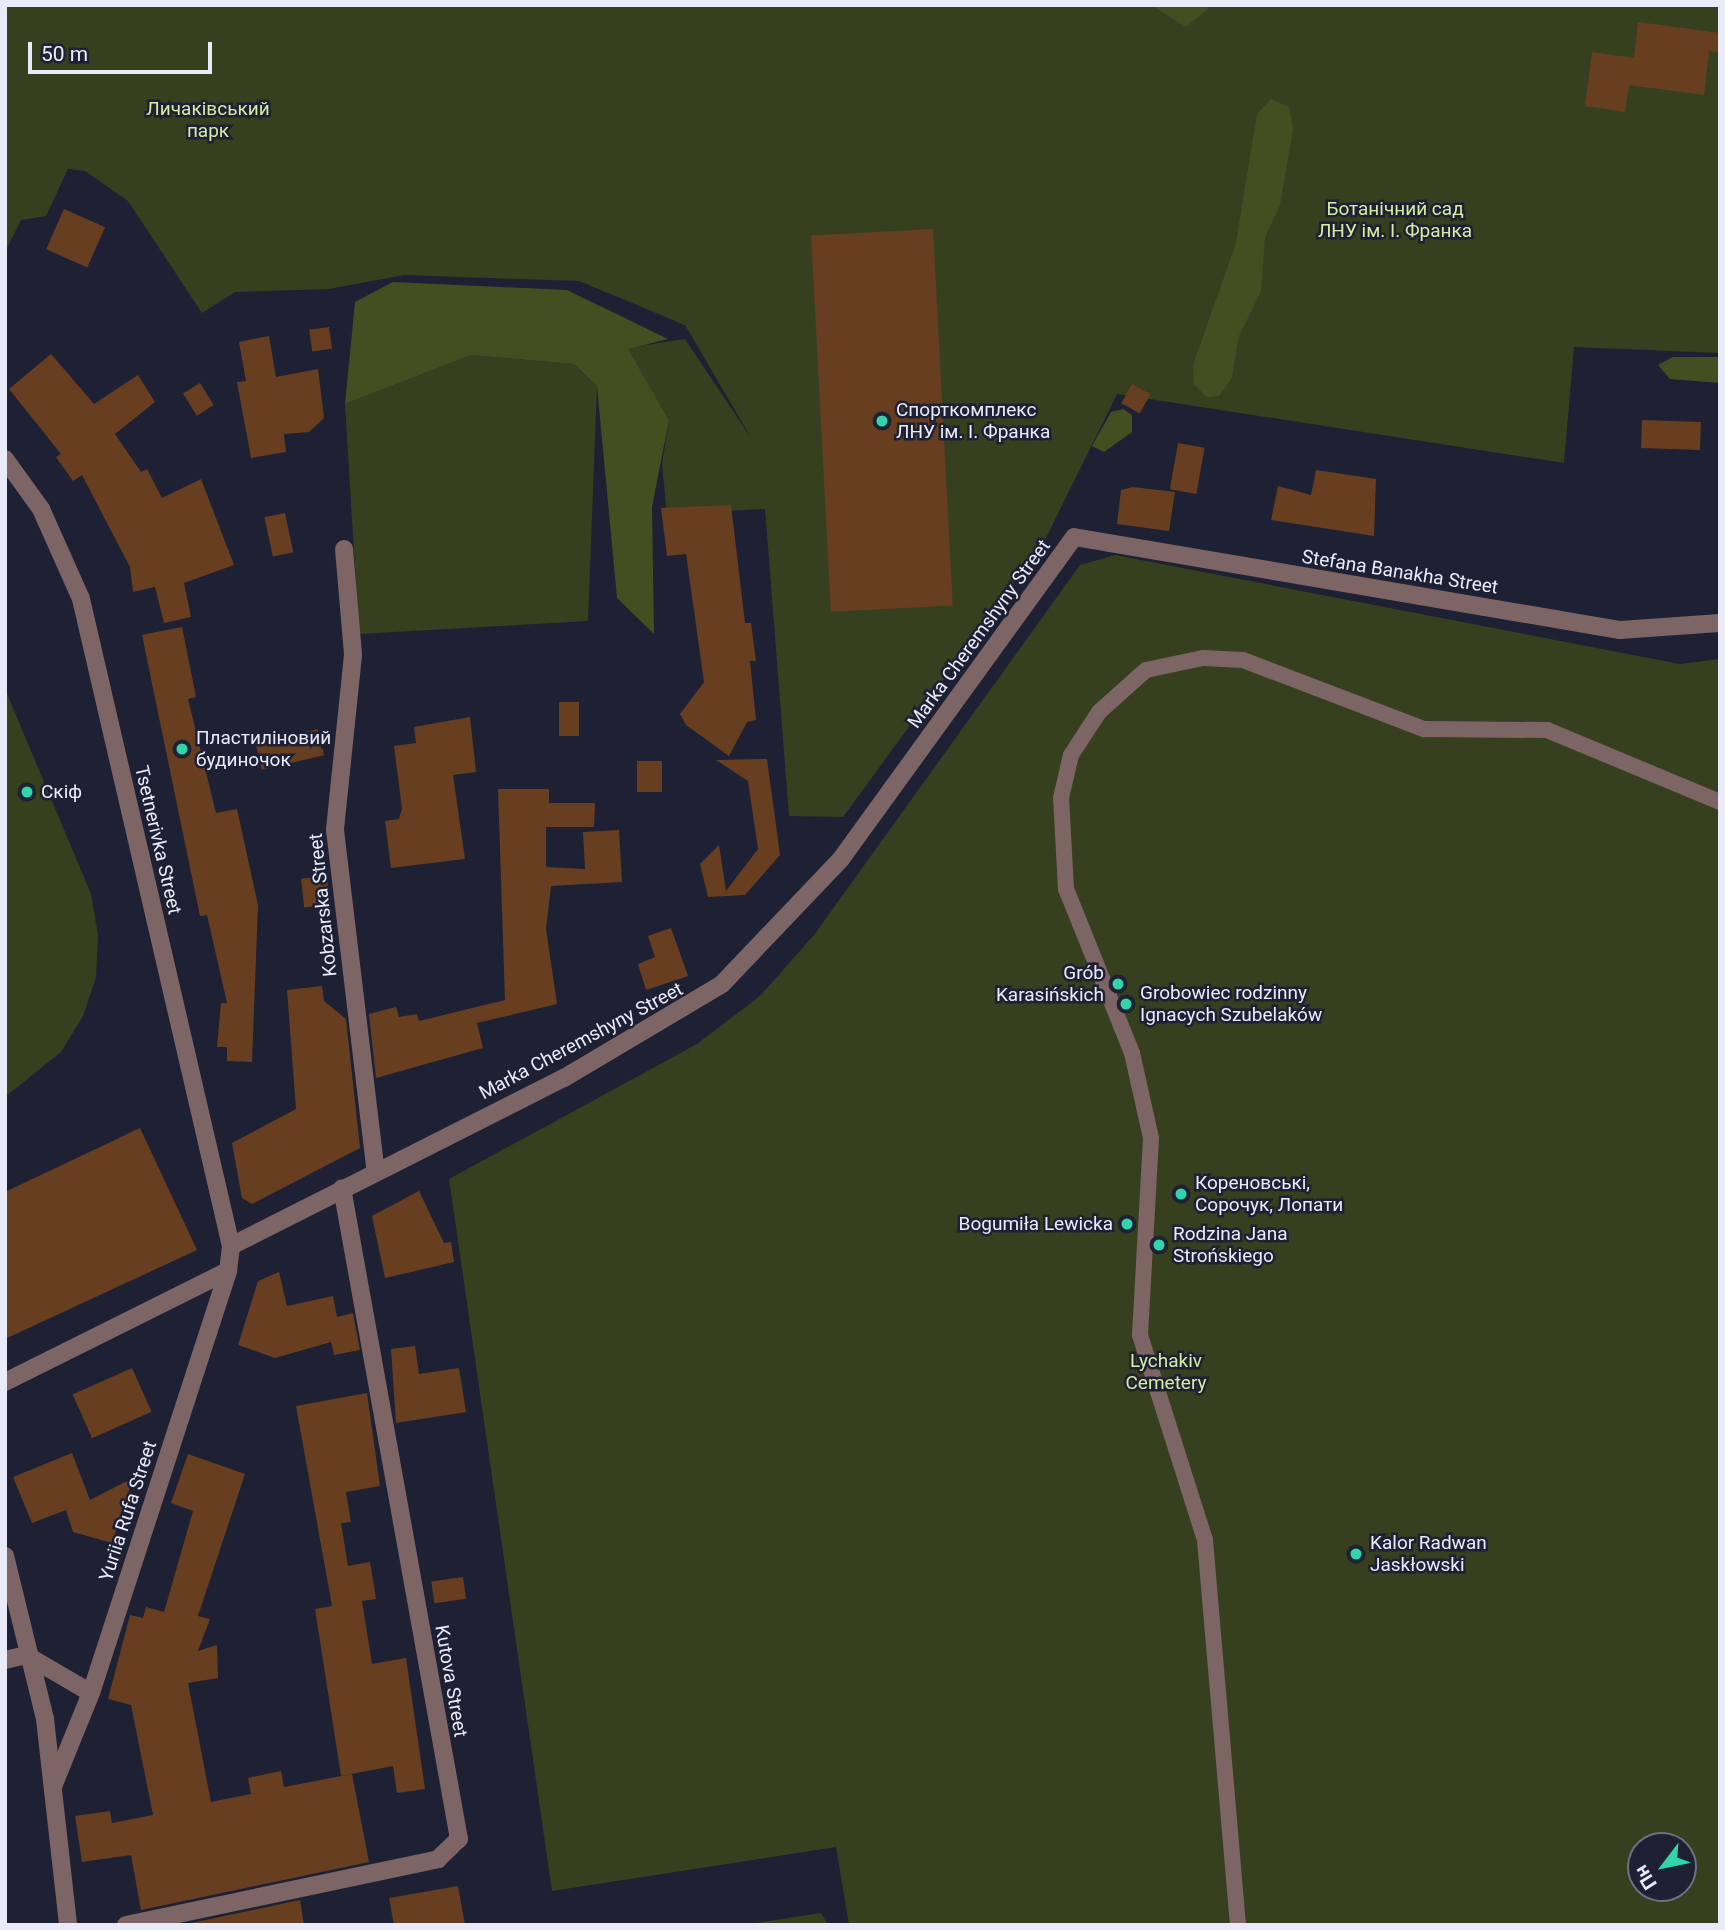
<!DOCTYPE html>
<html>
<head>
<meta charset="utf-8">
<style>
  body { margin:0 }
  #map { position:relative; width:1725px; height:1930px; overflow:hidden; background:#1e2033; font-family:Roboto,sans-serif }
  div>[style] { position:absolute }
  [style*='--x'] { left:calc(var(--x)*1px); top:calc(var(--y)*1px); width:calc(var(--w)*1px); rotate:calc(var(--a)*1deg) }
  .green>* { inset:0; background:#36401e }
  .forest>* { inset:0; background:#425021 }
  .building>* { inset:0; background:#673f20; transform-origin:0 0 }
  .pedestrian>* { height:16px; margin:-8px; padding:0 8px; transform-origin:8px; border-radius:8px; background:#7d6465 }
  .minor>* { height:18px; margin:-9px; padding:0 9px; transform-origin:9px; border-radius:9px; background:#7d6465 }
  .tertiary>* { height:18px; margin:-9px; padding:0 9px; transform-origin:9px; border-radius:9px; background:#7d6465 }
  .dots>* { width:19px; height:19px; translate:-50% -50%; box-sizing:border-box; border:4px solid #1e2033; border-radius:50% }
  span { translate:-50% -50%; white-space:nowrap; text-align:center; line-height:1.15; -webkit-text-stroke:5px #1e2033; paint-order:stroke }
  .park-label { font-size:19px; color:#d4eda1 }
  .poi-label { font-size:19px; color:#e9ebf8 }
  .left { translate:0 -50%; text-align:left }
  .right { translate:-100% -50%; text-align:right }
  .street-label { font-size:19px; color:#e9ebf8 }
  .frame { position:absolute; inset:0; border:7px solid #e9ebf8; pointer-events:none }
  .north { position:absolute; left:1627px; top:1832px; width:70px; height:70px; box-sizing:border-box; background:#1e2033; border:2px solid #6f7182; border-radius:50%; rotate:238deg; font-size:19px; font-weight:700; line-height:28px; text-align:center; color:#e9ebf8 }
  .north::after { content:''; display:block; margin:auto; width:24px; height:32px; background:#32d4a9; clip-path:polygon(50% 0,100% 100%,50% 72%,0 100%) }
  .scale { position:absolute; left:28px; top:42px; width:184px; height:32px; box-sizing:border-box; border:4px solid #e9ebf8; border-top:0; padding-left:9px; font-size:21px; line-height:24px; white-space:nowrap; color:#e9ebf8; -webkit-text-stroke:5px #1e2033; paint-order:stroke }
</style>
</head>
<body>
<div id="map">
  <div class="green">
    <i style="clip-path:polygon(5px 5px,1720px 5px,1720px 353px,1574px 347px,1564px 463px,1117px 394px,1044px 542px,843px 817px,789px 816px,765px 509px,667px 514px,662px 464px,669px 420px,627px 348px,685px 339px,753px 441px,685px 325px,579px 281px,404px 275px,329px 289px,235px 292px,202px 313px,128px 201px,85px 171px,68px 169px,46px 216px,21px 220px,5px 252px)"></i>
    <i style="clip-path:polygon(471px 355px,574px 364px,597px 386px,588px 621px,359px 634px,345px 404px)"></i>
    <i style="clip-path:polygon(evenodd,1115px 555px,1680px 664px,1720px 659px,1720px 1925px,849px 1925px,836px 1847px,552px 1891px,449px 1179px,697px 1044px,760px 996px,814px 935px,1080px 565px,1115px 555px,1641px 1846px,1683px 1846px,1683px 1888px,1641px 1888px,1641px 1846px)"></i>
    <i style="clip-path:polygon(5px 689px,91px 894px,98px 935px,96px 977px,83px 1016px,61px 1052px,5px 1097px)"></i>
    <i style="clip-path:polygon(821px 1913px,828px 1925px,743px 1925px)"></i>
  </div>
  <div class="forest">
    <i style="clip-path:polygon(1151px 5px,1208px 5px,1209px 8px,1186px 27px)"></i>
    <i style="clip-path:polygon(1271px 99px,1289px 107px,1293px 129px,1280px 205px,1265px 237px,1261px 291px,1239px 336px,1232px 378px,1219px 396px,1207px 397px,1194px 384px,1193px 365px,1236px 243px,1257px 114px)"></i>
    <i style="clip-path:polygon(393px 282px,567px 290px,668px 339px,628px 349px,669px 420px,652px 507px,654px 634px,617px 598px,597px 386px,574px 364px,471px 355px,345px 404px,355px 302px)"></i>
    <i style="clip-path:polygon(1673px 357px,1720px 357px,1720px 383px,1670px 379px,1658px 365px)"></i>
    <i style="clip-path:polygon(1123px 409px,1132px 415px,1132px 432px,1104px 452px,1092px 446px,1111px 412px)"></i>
  </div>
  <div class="building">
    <i style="clip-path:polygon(1638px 22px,1720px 33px,1720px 53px,1709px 51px,1704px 95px,1629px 85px,1625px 112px,1585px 106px,1592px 52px,1634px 58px)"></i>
    <i style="left:64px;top:209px;width:45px;height:44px;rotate:24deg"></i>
    <i style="left:933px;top:229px;width:377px;height:122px;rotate:87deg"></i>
    <i style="left:329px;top:327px;width:22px;height:20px;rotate:82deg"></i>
    <i style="clip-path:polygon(269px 336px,276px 377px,318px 369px,324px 418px,309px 432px,284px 434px,286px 452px,251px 458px,237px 382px,246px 381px,239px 342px)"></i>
    <i style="clip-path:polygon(51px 354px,94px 404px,138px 375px,155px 402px,115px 434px,141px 472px,147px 469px,162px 498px,201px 479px,234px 565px,184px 583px,191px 617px,164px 623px,155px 587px,133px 592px,130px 567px,82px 475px,73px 481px,56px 457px,61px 454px,9px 389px)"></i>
    <i style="left:200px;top:383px;width:26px;height:20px;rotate:58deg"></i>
    <i style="left:1132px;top:384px;width:21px;height:22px;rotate:29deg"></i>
    <i style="left:1642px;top:420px;width:59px;height:28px;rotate:2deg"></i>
    <i style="left:1178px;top:443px;width:27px;height:47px;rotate:10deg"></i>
    <i style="clip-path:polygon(1316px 470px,1376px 479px,1374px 536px,1271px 520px,1278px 486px,1311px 495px)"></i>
    <i style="clip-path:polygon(1133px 487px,1175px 492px,1169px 531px,1117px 524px,1121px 490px)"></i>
    <i style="clip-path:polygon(731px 505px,745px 623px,751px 623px,756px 661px,750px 661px,756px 720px,747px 722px,729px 756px,686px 725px,680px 714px,704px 682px,686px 554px,667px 556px,661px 508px)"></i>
    <i style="left:285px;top:513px;width:40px;height:21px;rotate:78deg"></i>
    <i style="clip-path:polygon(182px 627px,196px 697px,188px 699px,216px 813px,237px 809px,258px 905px,252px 1062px,227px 1061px,227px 1047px,217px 1047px,221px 1003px,227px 1003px,207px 915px,200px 916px,142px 635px)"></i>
    <i style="left:559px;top:702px;width:20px;height:34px"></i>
    <i style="clip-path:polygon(470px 717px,476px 772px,453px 775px,465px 859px,391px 868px,385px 821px,399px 819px,402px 809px,394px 746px,416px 743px,414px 727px)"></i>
    <i style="left:318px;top:729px;width:27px;height:64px;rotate:77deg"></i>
    <i style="clip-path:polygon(767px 759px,780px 855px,745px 895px,708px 897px,700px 864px,719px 845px,726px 891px,758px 849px,748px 781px,716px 760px)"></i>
    <i style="left:662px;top:761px;width:31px;height:25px;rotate:90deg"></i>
    <i style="clip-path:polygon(498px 789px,549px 789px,549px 803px,595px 803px,594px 827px,546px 827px,546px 867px,585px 869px,583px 832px,619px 830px,622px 882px,551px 886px,546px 929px,557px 1004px,477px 1023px,483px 1048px,376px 1078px,369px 1014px,396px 1007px,399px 1017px,417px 1014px,419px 1021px,505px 1000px)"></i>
    <i style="left:327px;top:876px;width:29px;height:26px;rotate:84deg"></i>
    <i style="clip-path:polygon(671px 928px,688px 976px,646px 990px,638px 964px,655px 957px,648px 936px)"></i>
    <i style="clip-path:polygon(322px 986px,324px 1001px,346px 1019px,360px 1148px,252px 1204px,242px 1198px,232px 1143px,296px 1109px,287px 990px)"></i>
    <i style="clip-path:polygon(140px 1128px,197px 1250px,5px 1339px,5px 1192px)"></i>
    <i style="clip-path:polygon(419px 1191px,444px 1243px,451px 1242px,454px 1262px,385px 1278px,372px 1216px)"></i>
    <i style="clip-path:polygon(279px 1272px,287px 1306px,333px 1296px,337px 1317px,353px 1313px,360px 1350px,334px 1355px,331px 1342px,275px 1358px,238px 1345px,258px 1281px)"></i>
    <i style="clip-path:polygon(415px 1346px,419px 1374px,459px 1368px,466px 1412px,396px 1423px,391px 1349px)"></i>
    <i style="left:132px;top:1368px;width:48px;height:65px;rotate:66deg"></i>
    <i style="clip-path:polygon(367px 1393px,380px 1486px,346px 1492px,351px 1522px,341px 1523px,348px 1566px,370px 1562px,376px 1599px,362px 1601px,372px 1664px,406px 1658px,425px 1789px,397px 1793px,393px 1766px,341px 1776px,315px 1609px,332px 1606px,296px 1406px)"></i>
    <i style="clip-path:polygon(72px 1453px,90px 1500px,133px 1478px,112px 1543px,73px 1532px,66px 1510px,32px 1523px,13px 1477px)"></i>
    <i style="clip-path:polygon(188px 1454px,245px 1474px,198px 1616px,210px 1619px,198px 1651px,217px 1645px,218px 1678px,188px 1683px,211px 1802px,251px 1794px,248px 1778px,281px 1771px,284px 1787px,352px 1774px,369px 1862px,141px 1910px,131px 1855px,82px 1862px,75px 1816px,110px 1811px,112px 1823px,153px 1815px,131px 1705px,108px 1699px,130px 1615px,143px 1618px,146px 1607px,164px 1612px,193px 1511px,171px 1503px)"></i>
    <i style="left:463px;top:1577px;width:22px;height:32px;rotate:82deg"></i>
    <i style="clip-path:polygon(458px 1886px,465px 1925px,394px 1925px,389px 1898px)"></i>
    <i style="clip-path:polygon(300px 1900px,304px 1925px,182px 1925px)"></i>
  </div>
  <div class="pedestrian">
    <i style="--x:1238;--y:1925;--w:386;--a:-94.9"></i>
    <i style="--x:1205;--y:1540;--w:215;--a:-107.6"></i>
    <i style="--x:1140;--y:1335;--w:197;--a:-86.8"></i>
    <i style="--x:1151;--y:1138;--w:87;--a:-102.6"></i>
    <i style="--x:1132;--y:1053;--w:177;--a:-111.9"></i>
    <i style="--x:1066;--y:889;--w:91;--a:-93.1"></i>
    <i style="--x:1061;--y:798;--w:44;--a:-76.9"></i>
    <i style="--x:1071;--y:755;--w:51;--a:-56.9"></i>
    <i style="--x:1099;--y:712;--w:63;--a:-41.8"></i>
    <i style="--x:1146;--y:670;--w:58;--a:-11.9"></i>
    <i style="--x:1203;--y:658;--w:40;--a:2.9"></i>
    <i style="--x:1243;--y:660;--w:194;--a:20.9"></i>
    <i style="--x:1424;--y:729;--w:123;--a:0.5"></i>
    <i style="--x:1547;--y:730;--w:187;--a:22.6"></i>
  </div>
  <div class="minor">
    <i style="--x:5;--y:459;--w:62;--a:54.2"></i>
    <i style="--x:41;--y:509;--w:98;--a:66"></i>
    <i style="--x:81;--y:599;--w:664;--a:76.95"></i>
    <i style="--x:344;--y:549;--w:106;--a:85.1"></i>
    <i style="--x:353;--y:655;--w:176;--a:95.9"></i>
    <i style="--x:335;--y:830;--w:344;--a:83.2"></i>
    <i style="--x:5;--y:1556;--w:168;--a:76.2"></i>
    <i style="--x:45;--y:1719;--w:207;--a:83.6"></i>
    <i style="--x:54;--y:1784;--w:98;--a:-67.9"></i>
    <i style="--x:126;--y:1925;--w:319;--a:-11.9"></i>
    <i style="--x:438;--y:1859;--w:29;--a:-44"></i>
    <i style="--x:459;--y:1839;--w:661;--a:-100.19"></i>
  </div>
  <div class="tertiary">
    <i style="--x:5;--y:1382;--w:249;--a:-26.5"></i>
    <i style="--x:5;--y:1660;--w:22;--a:-13"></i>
    <i style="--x:26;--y:1655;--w:75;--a:30.3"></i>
    <i style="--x:91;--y:1693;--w:444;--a:-72"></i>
    <i style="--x:228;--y:1271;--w:25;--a:-83"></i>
    <i style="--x:231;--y:1246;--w:373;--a:-26.8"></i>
    <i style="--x:564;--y:1078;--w:184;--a:-30.7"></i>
    <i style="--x:722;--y:984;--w:173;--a:-46.4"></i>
    <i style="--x:841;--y:859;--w:397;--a:-54.1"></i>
    <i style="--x:1074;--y:537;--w:554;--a:9.67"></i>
    <i style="--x:1620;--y:630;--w:100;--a:-4"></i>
  </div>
  <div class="dots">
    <i style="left:882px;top:421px;background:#32d4a9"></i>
    <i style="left:182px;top:749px;background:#32d4a9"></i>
    <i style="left:27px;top:792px;background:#32d4a9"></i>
    <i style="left:1118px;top:984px;background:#32d4a9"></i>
    <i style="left:1126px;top:1004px;background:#32d4a9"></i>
    <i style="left:1181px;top:1194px;background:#32d4a9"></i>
    <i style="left:1127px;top:1224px;background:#32d4a9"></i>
    <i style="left:1159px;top:1245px;background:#32d4a9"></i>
    <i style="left:1356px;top:1554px;background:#32d4a9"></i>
  </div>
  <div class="park-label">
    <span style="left:208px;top:120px">Личаківський<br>парк</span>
    <span style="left:1395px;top:220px">Ботанічний сад<br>ЛНУ ім. І. Франка</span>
    <span style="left:1166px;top:1372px">Lychakiv<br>Cemetery</span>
  </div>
  <div class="poi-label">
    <span class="left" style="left:896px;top:421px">Спорткомплекс<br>ЛНУ ім. І. Франка</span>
    <span class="left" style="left:196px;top:749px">Пластиліновий<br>будиночок</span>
    <span class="left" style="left:41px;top:792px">Скіф</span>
    <span class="right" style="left:1104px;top:984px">Grób<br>Karasińskich</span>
    <span class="left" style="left:1140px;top:1004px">Grobowiec rodzinny<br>Ignacych Szubelaków</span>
    <span class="left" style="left:1195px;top:1194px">Кореновські,<br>Сорочук, Лопати</span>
    <span class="right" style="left:1113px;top:1224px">Bogumiła Lewicka</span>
    <span class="left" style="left:1173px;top:1245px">Rodzina Jana<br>Strońskiego</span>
    <span class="left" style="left:1370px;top:1554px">Kalor Radwan<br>Jaskłowski</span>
  </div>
  <div class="street-label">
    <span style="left:1400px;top:572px;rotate:9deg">Stefana Banakha Street</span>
    <span style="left:979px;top:634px;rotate:-54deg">Marka Cheremshyny Street</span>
    <span style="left:158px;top:840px;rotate:77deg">Tsetnerivka Street</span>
    <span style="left:323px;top:905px;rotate:-96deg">Kobzarska Street</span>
    <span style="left:581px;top:1041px;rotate:-28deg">Marka Cheremshyny Street</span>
    <span style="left:128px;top:1511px;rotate:-72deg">Yuriia Rufa Street</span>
    <span style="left:451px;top:1681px;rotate:80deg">Kutova Street</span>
  </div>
  <div class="frame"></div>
  <div class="north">Пн</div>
  <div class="scale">50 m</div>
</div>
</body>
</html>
